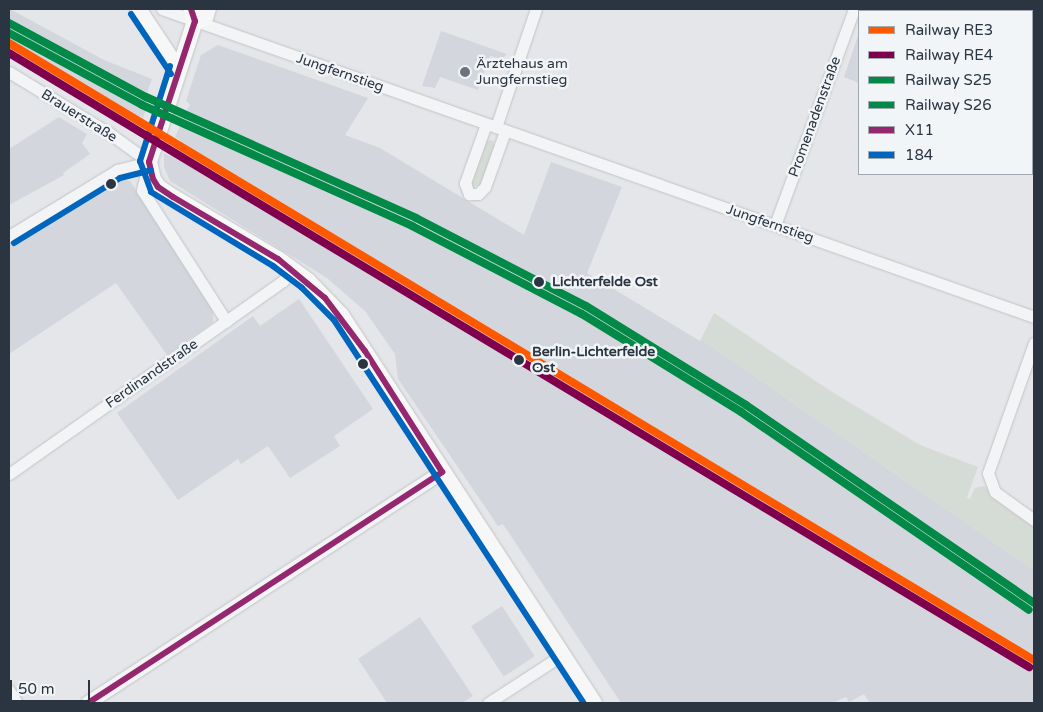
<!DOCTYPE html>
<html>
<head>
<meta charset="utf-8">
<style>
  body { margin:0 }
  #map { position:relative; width:1043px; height:712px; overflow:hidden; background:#e4e6e9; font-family:"Varela Round",sans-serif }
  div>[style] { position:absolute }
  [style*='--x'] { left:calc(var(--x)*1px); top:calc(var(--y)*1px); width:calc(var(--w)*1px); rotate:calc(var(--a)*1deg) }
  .built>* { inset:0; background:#d3d6dc; transform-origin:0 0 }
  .green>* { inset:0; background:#d5dcd5 }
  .roads { filter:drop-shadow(0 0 1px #c2c4c7) drop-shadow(0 0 1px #c2c4c7) }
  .minor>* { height:11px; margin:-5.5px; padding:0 5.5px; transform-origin:5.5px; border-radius:5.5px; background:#f3f4f6 }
  .tertiary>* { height:14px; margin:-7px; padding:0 7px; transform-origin:7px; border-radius:7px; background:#f3f4f6 }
  .secondary>* { height:16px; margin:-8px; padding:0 8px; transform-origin:8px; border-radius:8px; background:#f7f7f7 }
  .bus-1>* { height:6px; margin:-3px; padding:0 3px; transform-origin:3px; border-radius:3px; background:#95276e }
  .bus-2>* { height:6px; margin:-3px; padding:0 3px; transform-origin:3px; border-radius:3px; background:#0065bd }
  .rail-1>* { height:8px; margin:-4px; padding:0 4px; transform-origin:4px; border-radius:4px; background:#ff5900 }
  .rail-2>* { height:8px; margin:-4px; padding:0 4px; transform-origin:4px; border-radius:4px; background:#80004d }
  .rail-3>* { height:8px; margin:-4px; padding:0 4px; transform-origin:4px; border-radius:4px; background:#018a47 }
  .rail-4>* { height:8px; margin:-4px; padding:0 4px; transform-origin:4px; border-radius:4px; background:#018a47 }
  .dots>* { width:14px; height:14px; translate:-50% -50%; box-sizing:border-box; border:2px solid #f2f5f8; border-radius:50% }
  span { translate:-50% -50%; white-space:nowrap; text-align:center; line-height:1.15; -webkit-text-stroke:5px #f2f5f8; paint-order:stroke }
  .poi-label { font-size:14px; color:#2b3542 }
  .left { translate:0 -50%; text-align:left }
  .street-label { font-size:14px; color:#2b3542 }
  .stop-label { font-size:14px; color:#2b3542; font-weight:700 }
  .frame { position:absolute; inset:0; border:10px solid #2b3542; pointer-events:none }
  .legend { position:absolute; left:858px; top:10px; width:175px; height:165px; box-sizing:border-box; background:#f2f5f8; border:1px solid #a2a8af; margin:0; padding:6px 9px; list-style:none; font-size:15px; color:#2b3542 }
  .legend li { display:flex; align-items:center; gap:10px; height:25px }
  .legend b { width:25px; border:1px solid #a2a8af }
  .scale { position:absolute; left:10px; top:680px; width:80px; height:22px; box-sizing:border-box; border:2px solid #2b3542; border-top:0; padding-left:6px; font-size:15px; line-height:18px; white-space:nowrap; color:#2b3542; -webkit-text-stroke:4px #f2f5f8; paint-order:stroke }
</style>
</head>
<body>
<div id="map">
  <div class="built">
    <i style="clip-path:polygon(10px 9px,104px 60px,152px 79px,144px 101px,148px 103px,143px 118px,140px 116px,131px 131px,9px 57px)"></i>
    <i style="clip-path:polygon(868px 9px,1034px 9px,1032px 126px,1032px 11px,867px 11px)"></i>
    <i style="clip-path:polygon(441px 31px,507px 54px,502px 59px,490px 56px,478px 90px,440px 77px,435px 88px,422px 86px)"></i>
    <i style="clip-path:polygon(859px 33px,859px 83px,844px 77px)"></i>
    <i style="clip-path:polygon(218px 45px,368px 98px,345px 135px,380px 148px,524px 235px,551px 162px,622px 187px,587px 273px,700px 341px,701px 339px,1034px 570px,1034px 703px,870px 703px,864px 694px,849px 702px,846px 697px,833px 703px,621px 703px,503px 524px,498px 526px,398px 379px,395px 354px,365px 311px,327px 278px,170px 181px,164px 167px,164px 153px,170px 156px,180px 140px,175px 137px,190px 104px,186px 101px,201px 55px)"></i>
    <i style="clip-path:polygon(59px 117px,87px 134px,82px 143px,90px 154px,63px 173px,64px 175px,9px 205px,9px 149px)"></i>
    <i style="clip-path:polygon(121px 179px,130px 181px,213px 311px,213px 322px,167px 355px,116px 283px,9px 354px,9px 243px,70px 204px,81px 204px)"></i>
    <i style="clip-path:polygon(299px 299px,373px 409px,334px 436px,340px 446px,290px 478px,268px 446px,241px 464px,238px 459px,178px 500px,117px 413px,253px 316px,260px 326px)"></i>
    <i style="left:502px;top:606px;width:60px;height:37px;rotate:57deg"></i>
    <i style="clip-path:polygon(420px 617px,473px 696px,462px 703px,387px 703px,358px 659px)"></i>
  </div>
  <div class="green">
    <i style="clip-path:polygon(492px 140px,495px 145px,481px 184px,473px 187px,470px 181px,485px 141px)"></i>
    <i style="clip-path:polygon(714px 313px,829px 390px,920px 445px,978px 467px,967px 497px,970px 499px,975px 488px,985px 486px,991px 496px,1034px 526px,1034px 570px,701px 339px)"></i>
  </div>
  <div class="roads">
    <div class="minor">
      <i style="--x:162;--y:9;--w:925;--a:19.45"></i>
      <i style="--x:9;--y:72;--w:117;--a:31.4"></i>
      <i style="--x:109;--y:133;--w:49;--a:35.9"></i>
      <i style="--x:486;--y:124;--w:63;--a:109.6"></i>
      <i style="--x:465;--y:183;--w:12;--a:70"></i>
      <i style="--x:469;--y:194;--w:9;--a:0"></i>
      <i style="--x:478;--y:194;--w:10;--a:-45"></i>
      <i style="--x:485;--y:187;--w:59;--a:-70.3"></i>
      <i style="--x:496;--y:127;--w:125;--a:-71.3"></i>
      <i style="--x:148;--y:166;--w:25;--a:104"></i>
      <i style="--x:142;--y:190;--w:156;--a:57.3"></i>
      <i style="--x:775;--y:225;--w:230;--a:-69.9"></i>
      <i style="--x:9;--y:236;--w:127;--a:-31.4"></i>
      <i style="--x:117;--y:170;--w:33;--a:-14"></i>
      <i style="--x:1034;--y:343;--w:138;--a:109.5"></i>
      <i style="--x:988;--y:473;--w:20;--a:70"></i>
      <i style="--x:995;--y:492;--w:48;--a:35.7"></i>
      <i style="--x:9;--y:474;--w:335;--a:-35.2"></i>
      <i style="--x:283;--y:281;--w:14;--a:-51"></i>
      <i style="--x:9;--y:690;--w:15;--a:58"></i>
      <i style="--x:488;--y:703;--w:88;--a:-33"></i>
    </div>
    <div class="tertiary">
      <i style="--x:88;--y:703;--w:423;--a:-33.1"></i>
    </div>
    <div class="secondary">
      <i style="--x:138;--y:9;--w:72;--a:56.3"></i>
      <i style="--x:191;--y:9;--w:13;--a:72"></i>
      <i style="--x:195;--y:21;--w:148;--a:108.1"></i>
      <i style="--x:149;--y:162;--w:17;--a:77"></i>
      <i style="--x:153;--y:179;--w:9;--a:58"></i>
      <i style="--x:158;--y:187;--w:18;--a:34"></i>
      <i style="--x:173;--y:197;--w:122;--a:30.6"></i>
      <i style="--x:278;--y:259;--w:37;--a:36"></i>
      <i style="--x:308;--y:281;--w:47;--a:45.9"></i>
      <i style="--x:341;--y:315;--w:463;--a:56.9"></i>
      <i style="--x:195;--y:21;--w:10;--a:-17"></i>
      <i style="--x:205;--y:18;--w:9;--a:-72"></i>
    </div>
  </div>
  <div class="bus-1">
    <i style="--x:191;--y:9;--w:13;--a:72"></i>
    <i style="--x:195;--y:21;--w:148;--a:108.1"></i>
    <i style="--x:149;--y:162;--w:17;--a:77"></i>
    <i style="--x:153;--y:179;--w:9;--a:58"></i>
    <i style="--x:158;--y:187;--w:18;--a:34"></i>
    <i style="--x:173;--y:197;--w:122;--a:30.6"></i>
    <i style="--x:278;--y:259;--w:61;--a:39.7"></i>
    <i style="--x:325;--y:298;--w:66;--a:53"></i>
    <i style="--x:365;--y:351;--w:143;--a:57.5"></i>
    <i style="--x:88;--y:703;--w:423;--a:-33.1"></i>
  </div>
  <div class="bus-2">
    <i style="--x:131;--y:14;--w:72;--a:56.3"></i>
    <i style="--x:170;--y:66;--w:100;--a:107.5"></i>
    <i style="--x:140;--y:161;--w:33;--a:70"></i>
    <i style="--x:151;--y:192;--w:143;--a:31.2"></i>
    <i style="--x:273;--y:266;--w:36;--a:37"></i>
    <i style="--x:302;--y:288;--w:45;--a:45"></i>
    <i style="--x:334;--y:320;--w:457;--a:56.9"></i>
    <i style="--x:14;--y:243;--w:124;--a:-31.5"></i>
    <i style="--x:120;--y:178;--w:32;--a:-14"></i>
  </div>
  <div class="rail-1">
    <i style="--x:9;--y:43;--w:1196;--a:31.05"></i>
  </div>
  <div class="rail-2">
    <i style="--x:9;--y:53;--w:1191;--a:31.05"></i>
  </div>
  <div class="rail-3">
    <i style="--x:9;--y:23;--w:156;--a:28.4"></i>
    <i style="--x:146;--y:97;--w:296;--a:24.1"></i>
    <i style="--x:416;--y:218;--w:191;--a:27.4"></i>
    <i style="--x:586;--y:306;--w:188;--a:31.7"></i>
    <i style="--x:746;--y:405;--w:349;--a:34.5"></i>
  </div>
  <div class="rail-4">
    <i style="--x:9;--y:33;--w:151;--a:28.4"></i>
    <i style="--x:142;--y:105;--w:296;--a:24.1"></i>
    <i style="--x:412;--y:226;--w:191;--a:27.4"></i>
    <i style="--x:582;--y:314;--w:187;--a:31.6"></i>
    <i style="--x:741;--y:412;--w:349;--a:34.5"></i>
  </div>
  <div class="dots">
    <i style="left:465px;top:72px;background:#6c737c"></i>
    <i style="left:111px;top:184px;background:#2b3542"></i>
    <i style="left:539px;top:282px;background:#2b3542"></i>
    <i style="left:519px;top:360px;background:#2b3542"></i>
    <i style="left:363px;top:364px;background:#2b3542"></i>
  </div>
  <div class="poi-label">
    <span class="left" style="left:476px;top:72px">Ärztehaus am<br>Jungfernstieg</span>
  </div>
  <div class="street-label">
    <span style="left:340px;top:73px;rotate:19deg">Jungfernstieg</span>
    <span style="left:79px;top:116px;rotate:32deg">Brauerstraße</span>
    <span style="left:815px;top:117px;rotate:-70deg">Promenadenstraße</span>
    <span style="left:770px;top:224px;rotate:19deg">Jungfernstieg</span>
    <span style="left:152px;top:374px;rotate:-35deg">Ferdinandstraße</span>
  </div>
  <div class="stop-label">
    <span class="left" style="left:552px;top:282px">Lichterfelde Ost</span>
    <span class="left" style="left:532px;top:360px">Berlin-Lichterfelde<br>Ost</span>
  </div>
  <div class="frame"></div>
  <ul class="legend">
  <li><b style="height:6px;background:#ff5900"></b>Railway RE3</li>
  <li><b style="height:6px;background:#80004d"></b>Railway RE4</li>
  <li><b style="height:6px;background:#018a47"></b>Railway S25</li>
  <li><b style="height:6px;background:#018a47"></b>Railway S26</li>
  <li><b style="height:6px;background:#95276e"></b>X11</li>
  <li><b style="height:6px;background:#0065bd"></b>184</li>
  </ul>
  <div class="scale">50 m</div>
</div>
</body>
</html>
